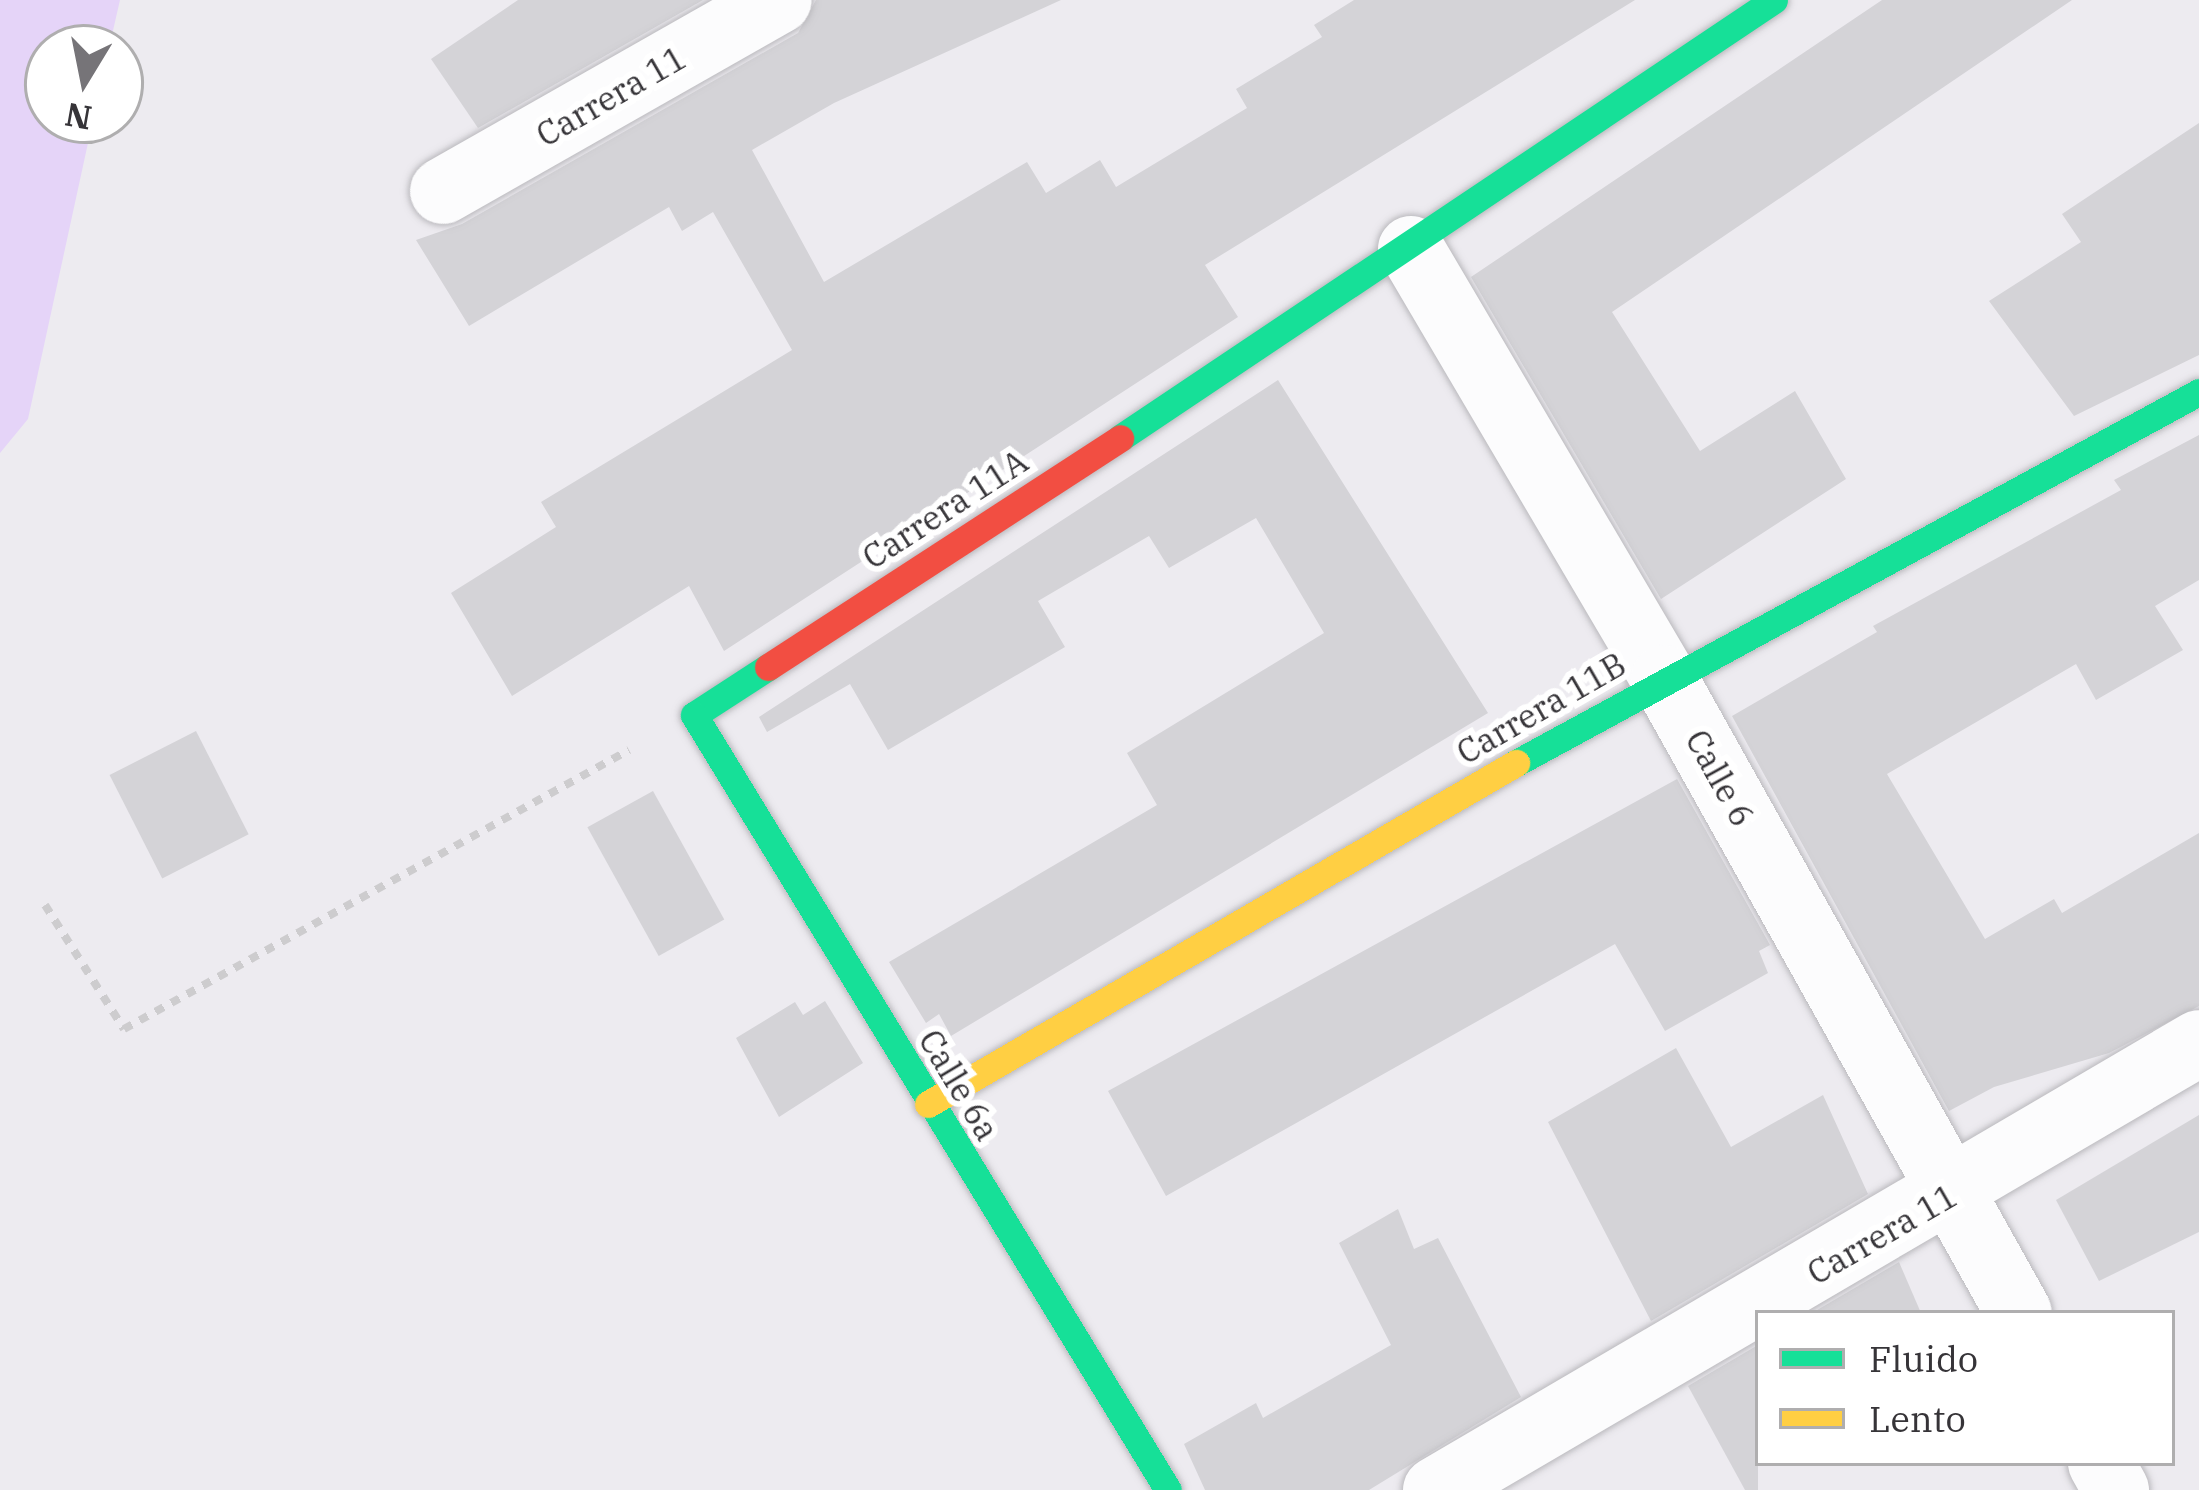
<!DOCTYPE html>
<html>
<head>
<meta charset="utf-8">
<style>
  body { margin:0 }
  #map { position:relative; width:2199px; height:1490px; overflow:hidden; background:#edebf0; font-family:"IBM Plex Serif",serif }
  div>[style] { position:absolute }
  [style*='--x'] { left:calc(var(--x)*1px); top:calc(var(--y)*1px); width:calc(var(--w)*1px); rotate:calc(var(--a)*1deg) }
  .green>* { inset:0; background:#e5d4f8 }
  .building>* { inset:0; background:#d4d3d7; transform-origin:0 0 }
  .path>* { height:8px; margin-top:-4px; transform-origin:0; background:repeating-linear-gradient(90deg,#cdccce 0 9px,transparent 0 18px) }
  .roads { filter:drop-shadow(0 0 3px #bab9bd) drop-shadow(0 0 3px #bab9bd) }
  .street>* { height:66px; margin:-33px; padding:0 33px; transform-origin:33px; border-radius:33px; background:#fcfcfd }
  .fast>* { height:27px; margin:-13.5px; padding:0 13.5px; transform-origin:13.5px; border-radius:13.5px; background:#16e098 }
  .slow>* { height:27px; margin:-13.5px; padding:0 13.5px; transform-origin:13.5px; border-radius:13.5px; background:#ffcf43 }
  .jam>* { height:27px; margin:-13.5px; padding:0 13.5px; transform-origin:13.5px; border-radius:13.5px; background:#f24e42 }
  span { translate:-50% -50%; white-space:nowrap; text-align:center; line-height:1.15; -webkit-text-stroke:12px #fff; paint-order:stroke }
  .street-label { font-size:33px; color:#363438 }
  .legend { position:absolute; left:1755px; top:1310px; width:420px; height:156px; box-sizing:border-box; background:#fff; border:3px solid #afaeaf; margin:0; padding:15px 21px; list-style:none; font-size:36px; color:#363438 }
  .legend li { display:flex; align-items:center; gap:24px; height:60px }
  .legend b { width:60px; border:3px solid #afaeaf }
  .north { position:absolute; left:24px; top:24px; width:120px; height:120px; box-sizing:border-box; background:#fff; border:3px solid #afaeaf; border-radius:50%; rotate:190deg; font-size:33px; font-weight:700; line-height:48px; text-align:center; color:#363438 }
  .north::after { content:''; display:block; margin:auto; width:42px; height:54px; background:#767478; clip-path:polygon(50% 0,100% 100%,50% 72%,0 100%) }
</style>
</head>
<body>
<div id="map">
  <div class="green">
    <i style="clip-path:polygon(0 0,120px 0,109px 48px,48px 48px,48px 120px,93px 120px,28px 419px,0 453px)"></i>
  </div>
  <div class="building">
    <i style="clip-path:polygon(518px 0,703px 0,478px 128px,431px 59px)"></i>
    <i style="clip-path:polygon(816px 0,1061px 0,834px 103px,752px 150px,824px 282px,1027px 162px,1046px 193px,1100px 160px,1116px 187px,1247px 108px,1236px 89px,1322px 37px,1314px 25px,1354px 0,1635px 0,1205px 265px,1238px 317px,724px 651px,689px 586px,512px 696px,451px 593px,556px 527px,541px 502px,792px 350px,713px 212px,682px 231px,669px 207px,469px 326px,416px 240px,462px 224px,798px 33px)"></i>
    <i style="clip-path:polygon(1882px 0,2072px 0,1612px 312px,1700px 451px,1795px 391px,1846px 479px,1661px 599px,1471px 277px)"></i>
    <i style="clip-path:polygon(2199px 123px,2199px 355px,2074px 416px,1989px 301px,2081px 242px,2062px 214px)"></i>
    <i style="clip-path:polygon(1278px 380px,1488px 713px,951px 1036px,939px 1014px,926px 1023px,889px 962px,1157px 805px,1127px 753px,1324px 633px,1256px 518px,1169px 568px,1149px 536px,1038px 601px,1065px 647px,888px 750px,850px 684px,767px 732px,759px 717px)"></i>
    <i style="clip-path:polygon(2199px 435px,2199px 580px,2155px 606px,2183px 650px,2096px 700px,2076px 664px,1887px 774px,1985px 939px,2054px 899px,2062px 913px,2199px 833px,2199px 1006px,2109px 1053px,1994px 1087px,1949px 1111px,1732px 716px,1877px 632px,1873px 626px,2121px 490px,2114px 480px)"></i>
    <i style="left:196px;top:731px;width:116px;height:97px;rotate:63deg"></i>
    <i style="clip-path:polygon(1677px 779px,1770px 945px,1759px 951px,1768px 973px,1665px 1031px,1615px 944px,1166px 1196px,1108px 1091px)"></i>
    <i style="left:653px;top:791px;width:147px;height:75px;rotate:61deg"></i>
    <i style="clip-path:polygon(825px 1001px,863px 1063px,779px 1117px,736px 1038px,795px 1002px,803px 1015px)"></i>
    <i style="clip-path:polygon(1676px 1048px,1731px 1147px,1823px 1095px,1868px 1194px,1651px 1321px,1548px 1122px)"></i>
    <i style="clip-path:polygon(2199px 1115px,2199px 1232px,2099px 1281px,2056px 1200px)"></i>
    <i style="clip-path:polygon(1398px 1209px,1414px 1249px,1438px 1238px,1521px 1397px,1369px 1490px,1205px 1490px,1184px 1444px,1256px 1403px,1263px 1418px,1391px 1345px,1339px 1243px)"></i>
    <i style="clip-path:polygon(1899px 1262px,1921px 1313px,1812px 1313px)"></i>
    <i style="clip-path:polygon(1758px 1345px,1758px 1490px,1745px 1490px,1688px 1386px)"></i>
  </div>
  <div class="path">
    <i style="--x:45;--y:905;--w:147;--a:57.5"></i>
    <i style="--x:124;--y:1029;--w:577;--a:-28.92"></i>
  </div>
  <div class="roads">
    <div class="street">
      <i style="--x:443;--y:191;--w:386;--a:-29.6"></i>
      <i style="--x:1411;--y:249;--w:498;--a:59.5"></i>
      <i style="--x:1664;--y:678;--w:727;--a:60.79"></i>
      <i style="--x:2101;--y:1463;--w:31;--a:61"></i>
      <i style="--x:1436;--y:1490;--w:884;--a:-30.36"></i>
    </div>
    <div class="fast">
      <i style="--x:1120;--y:438;--w:787;--a:-33.81"></i>
      <i style="--x:768;--y:667;--w:88;--a:147"></i>
      <i style="--x:694;--y:715;--w:908;--a:58.55"></i>
      <i style="--x:1516;--y:763;--w:777;--a:-28.51"></i>
    </div>
    <div class="slow">
      <i style="--x:928;--y:1104;--w:680;--a:-30.11"></i>
    </div>
    <div class="jam">
      <i style="--x:768;--y:667;--w:420;--a:-33"></i>
    </div>
  </div>
  <div class="street-label">
    <span style="left:611px;top:96px;rotate:-30deg">Carrera 11</span>
    <span style="left:945px;top:509px;rotate:-33deg">Carrera 11A</span>
    <span style="left:1541px;top:708px;rotate:-30deg">Carrera 11B</span>
    <span style="left:1720px;top:778px;rotate:61deg">Calle 6</span>
    <span style="left:959px;top:1085px;rotate:59deg">Calle 6a</span>
    <span style="left:1882px;top:1234px;rotate:-30deg">Carrera 11</span>
  </div>
  <ul class="legend">
  <li><b style="height:15px;background:#16e098"></b>Fluido</li>
  <li><b style="height:15px;background:#ffcf43"></b>Lento</li>
  </ul>
  <div class="north">N</div>
</div>
</body>
</html>
